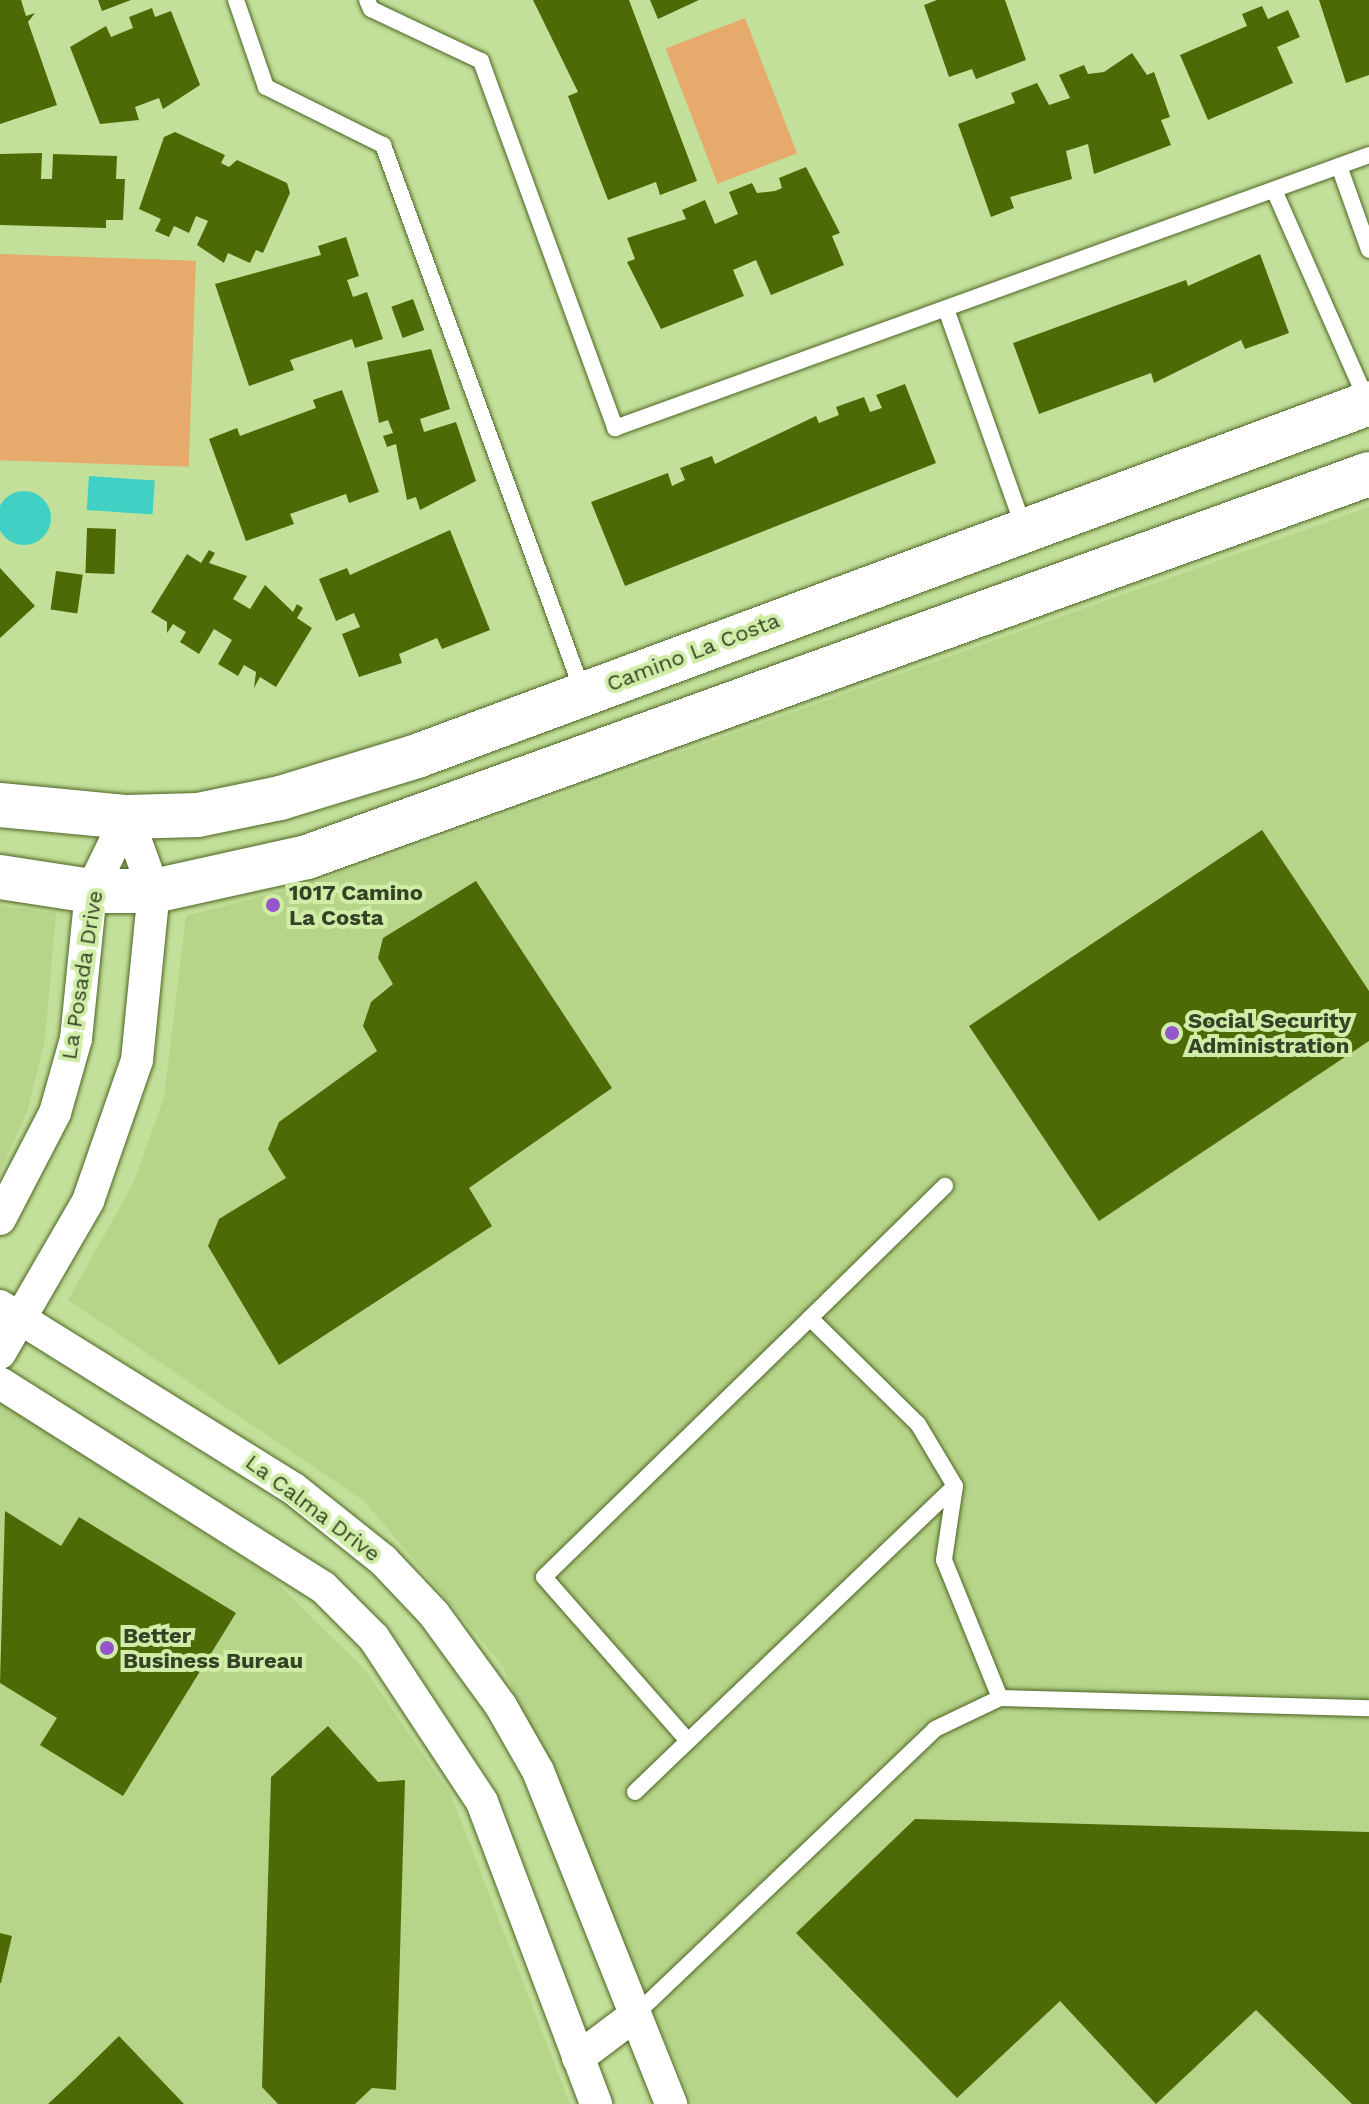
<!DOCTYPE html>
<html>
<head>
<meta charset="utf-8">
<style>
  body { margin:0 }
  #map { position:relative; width:1369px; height:2104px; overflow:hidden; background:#c3e09a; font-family:"Work Sans",sans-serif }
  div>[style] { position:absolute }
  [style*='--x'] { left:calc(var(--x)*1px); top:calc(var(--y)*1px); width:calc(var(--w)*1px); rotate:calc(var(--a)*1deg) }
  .built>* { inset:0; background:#b6d589 }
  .green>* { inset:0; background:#e6aa6c; transform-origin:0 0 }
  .water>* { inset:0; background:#41d1c4; transform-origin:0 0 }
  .round { border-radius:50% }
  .building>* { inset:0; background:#4d6a06; transform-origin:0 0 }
  .roads { filter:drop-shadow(0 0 2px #4e6524) drop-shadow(0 0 2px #4e6524) }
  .lane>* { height:16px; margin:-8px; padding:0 8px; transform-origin:8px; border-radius:8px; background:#fff }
  .street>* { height:32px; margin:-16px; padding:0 16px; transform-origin:16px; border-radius:16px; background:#fff }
  .secondary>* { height:44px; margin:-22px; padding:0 22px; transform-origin:22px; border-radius:22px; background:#fff }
  .dots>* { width:22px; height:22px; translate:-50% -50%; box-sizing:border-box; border:4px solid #d0eda7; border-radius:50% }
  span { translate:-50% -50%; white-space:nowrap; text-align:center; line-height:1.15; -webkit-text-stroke:8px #d0eda7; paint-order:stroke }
  .street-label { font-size:22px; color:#364225 }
  .poi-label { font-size:22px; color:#364225; font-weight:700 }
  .left { translate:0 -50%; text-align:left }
</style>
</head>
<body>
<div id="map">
  <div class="built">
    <i style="clip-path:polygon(1369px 507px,1369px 2104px,693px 2104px,502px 1665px,364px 1501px,68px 1300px,134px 1182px,164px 1097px,186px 916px,313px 883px)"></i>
    <i style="clip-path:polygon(0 906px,56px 913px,45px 1040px,27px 1112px,0 1172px)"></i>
    <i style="clip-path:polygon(0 1402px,266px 1572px,366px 1671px,451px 1795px,570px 2104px,0 2104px)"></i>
  </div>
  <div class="green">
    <i style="left:745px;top:18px;width:145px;height:85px;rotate:69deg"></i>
    <i style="left:0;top:254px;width:196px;height:206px;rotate:2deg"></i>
  </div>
  <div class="water">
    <i style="left:89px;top:476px;width:66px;height:34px;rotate:4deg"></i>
    <i class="round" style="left:-3px;top:491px;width:54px;height:54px"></i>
  </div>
  <div class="building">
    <i style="clip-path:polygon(0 0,21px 0,26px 16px,35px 13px,28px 22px,57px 105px,0 124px)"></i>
    <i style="clip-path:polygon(98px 0,131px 0,102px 11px)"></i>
    <i style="clip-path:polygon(533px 0,629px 0,697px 181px,660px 195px,656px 182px,608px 200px,568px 96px,578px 92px)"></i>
    <i style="clip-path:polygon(650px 0,699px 0,658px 19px)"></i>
    <i style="clip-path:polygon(937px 0,1005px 0,1026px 60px,976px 79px,972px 69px,949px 77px,924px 5px)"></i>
    <i style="clip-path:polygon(1319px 0,1369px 0,1369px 75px,1346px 83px)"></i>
    <i style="clip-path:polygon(1262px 6px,1268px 19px,1288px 10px,1300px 37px,1277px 47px,1293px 83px,1208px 120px,1180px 55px,1247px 26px,1242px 14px)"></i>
    <i style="clip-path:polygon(152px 8px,155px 17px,171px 11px,200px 85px,163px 109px,159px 98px,135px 107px,139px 120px,100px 124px,70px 47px,106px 26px,111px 37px,133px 28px,129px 17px)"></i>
    <i style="clip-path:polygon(1132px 53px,1147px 75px,1154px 72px,1170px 117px,1161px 120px,1171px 145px,1094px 174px,1088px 144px,1066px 151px,1072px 179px,1010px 197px,1014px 208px,991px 217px,958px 124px,1015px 103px,1011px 93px,1037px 83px,1049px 105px,1070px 98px,1059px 75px,1084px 65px,1088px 74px,1104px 72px)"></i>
    <i style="clip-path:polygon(175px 132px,225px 155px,221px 163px,229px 167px,237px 160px,287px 183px,290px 193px,263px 253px,256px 250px,250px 263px,228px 253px,224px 263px,197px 245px,208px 221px,196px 216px,189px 233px,174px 226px,169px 237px,155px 231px,161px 219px,139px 209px,164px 137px)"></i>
    <i style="clip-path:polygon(42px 153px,41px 179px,52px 179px,53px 154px,117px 156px,116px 179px,125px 179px,123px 220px,106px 220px,106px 228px,0 225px,0 154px)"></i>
    <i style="clip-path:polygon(806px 167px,840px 233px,832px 236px,844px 265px,771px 295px,756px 260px,733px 270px,744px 296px,661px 329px,627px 262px,635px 259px,627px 238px,686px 219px,682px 210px,705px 200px,715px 224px,738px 214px,729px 192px,752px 183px,757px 193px,775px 191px,782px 188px,779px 178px)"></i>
    <i style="clip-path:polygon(346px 237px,359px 276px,347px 280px,353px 297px,367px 292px,383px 339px,355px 348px,352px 339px,290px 360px,294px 370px,249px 386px,215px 284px,321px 255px,318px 246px)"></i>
    <i style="clip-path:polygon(1260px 254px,1289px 333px,1245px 349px,1241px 340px,1154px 383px,1151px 373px,1039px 414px,1013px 343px,1186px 280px,1188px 286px)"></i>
    <i style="left:413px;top:299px;width:33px;height:23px;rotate:70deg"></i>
    <i style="clip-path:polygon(431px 349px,450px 409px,420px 419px,424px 432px,456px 422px,476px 481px,420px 510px,416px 497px,407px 500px,396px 444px,387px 447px,383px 436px,393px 433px,388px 420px,379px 423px,367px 362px)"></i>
    <i style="clip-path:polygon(905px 384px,936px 463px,625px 586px,591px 502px,668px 473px,672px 486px,685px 480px,680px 468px,712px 456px,715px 464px,816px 416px,819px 423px,839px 415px,836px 407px,864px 397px,870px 412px,882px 408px,876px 395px)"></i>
    <i style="clip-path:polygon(342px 390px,379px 492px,349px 503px,346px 494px,290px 514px,294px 524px,246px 541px,209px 439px,237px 428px,240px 436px,316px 408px,313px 400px)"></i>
    <i style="left:87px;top:528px;width:29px;height:45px;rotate:2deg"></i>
    <i style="clip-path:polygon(450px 530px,490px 630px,442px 649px,437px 638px,399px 654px,402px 663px,359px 677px,342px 634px,360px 627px,354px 613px,336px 621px,319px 579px,347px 568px,350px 575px)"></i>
    <i style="clip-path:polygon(209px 550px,215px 553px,209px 563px,247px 576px,233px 599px,250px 609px,265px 585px,293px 612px,297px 604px,303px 608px,297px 618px,312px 628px,276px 687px,260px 677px,254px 688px,256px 672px,244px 665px,238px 676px,218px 664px,232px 640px,214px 629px,199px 654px,180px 642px,186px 632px,173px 624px,167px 633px,167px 622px,151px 612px,187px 554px,201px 563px)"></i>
    <i style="clip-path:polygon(0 568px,35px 606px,0 638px)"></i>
    <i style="left:56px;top:571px;width:27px;height:39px;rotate:8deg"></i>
    <i style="clip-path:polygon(1262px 830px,1369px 991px,1369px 1041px,1099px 1221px,969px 1026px)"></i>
    <i style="clip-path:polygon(476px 881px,612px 1088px,469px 1188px,492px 1226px,279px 1365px,208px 1246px,219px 1219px,286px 1178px,268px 1149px,279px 1122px,377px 1051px,363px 1026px,371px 1002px,393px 984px,378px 958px,383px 938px)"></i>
    <i style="clip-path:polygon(5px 1511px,61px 1546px,79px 1517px,236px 1613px,123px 1796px,40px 1745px,57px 1718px,0 1683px)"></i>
    <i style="clip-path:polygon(328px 1726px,378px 1782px,405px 1780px,396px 2090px,372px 2088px,355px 2104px,278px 2104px,262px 2087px,271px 1777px)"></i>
    <i style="clip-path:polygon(915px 1819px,1369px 1832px,1369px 2104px,1352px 2104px,1256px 2010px,1156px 2104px,1060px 2001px,957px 2098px,796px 1933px)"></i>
    <i style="clip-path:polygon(0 1933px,12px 1936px,1px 1983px,0 1983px)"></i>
    <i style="clip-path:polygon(119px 2036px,184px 2104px,48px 2104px,75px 2079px)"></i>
  </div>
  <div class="roads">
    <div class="lane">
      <i style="--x:236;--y:0;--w:92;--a:71"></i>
      <i style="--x:266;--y:87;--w:131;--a:26.4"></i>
      <i style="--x:383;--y:145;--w:582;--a:69.92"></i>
      <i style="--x:367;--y:0;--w:10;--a:66"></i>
      <i style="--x:371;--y:9;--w:122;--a:25.3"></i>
      <i style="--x:481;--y:61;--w:391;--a:69.9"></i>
      <i style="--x:615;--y:428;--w:802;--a:-19.9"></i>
      <i style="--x:1339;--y:166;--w:89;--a:70.3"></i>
      <i style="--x:1274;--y:190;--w:231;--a:66.2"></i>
      <i style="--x:946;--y:309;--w:232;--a:70.4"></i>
      <i style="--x:810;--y:1318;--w:189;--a:-44.4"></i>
      <i style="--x:955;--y:1486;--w:369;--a:136.3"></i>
      <i style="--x:688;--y:1741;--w:218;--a:-131.3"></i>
      <i style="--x:544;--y:1577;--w:371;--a:-44.2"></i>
      <i style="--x:810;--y:1318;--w:151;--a:44.5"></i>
      <i style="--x:918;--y:1424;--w:72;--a:59.2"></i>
      <i style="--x:955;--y:1486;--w:75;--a:98.5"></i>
      <i style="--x:944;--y:1560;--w:149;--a:67.9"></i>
      <i style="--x:635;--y:1792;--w:74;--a:-43.9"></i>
      <i style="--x:635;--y:2015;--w:414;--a:-43.6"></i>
      <i style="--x:935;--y:1729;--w:72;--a:-25.5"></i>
      <i style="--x:1000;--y:1698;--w:369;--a:1.6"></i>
    </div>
    <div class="street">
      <i style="--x:0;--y:1219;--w:119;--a:-62.6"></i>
      <i style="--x:55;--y:1113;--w:77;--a:-74.2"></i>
      <i style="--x:76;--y:1039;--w:149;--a:-84.2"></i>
      <i style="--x:91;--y:891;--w:82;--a:-64.1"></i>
      <i style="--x:0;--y:1306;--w:346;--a:31.9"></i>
      <i style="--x:294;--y:1489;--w:114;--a:38.6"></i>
      <i style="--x:383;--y:1560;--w:74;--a:46.6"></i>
      <i style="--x:434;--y:1614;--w:114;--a:53.9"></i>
      <i style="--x:501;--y:1706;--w:75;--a:60.4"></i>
      <i style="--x:538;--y:1771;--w:359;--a:68.2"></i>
      <i style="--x:0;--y:1353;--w:176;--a:-59.9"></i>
      <i style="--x:88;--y:1201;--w:149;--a:-70.8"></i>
      <i style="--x:137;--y:1060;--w:170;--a:-84.3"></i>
      <i style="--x:154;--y:891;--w:79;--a:-110"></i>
      <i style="--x:0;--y:1383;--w:382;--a:32.3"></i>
      <i style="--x:323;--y:1587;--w:72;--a:45"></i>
      <i style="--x:374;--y:1638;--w:196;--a:56.6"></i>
      <i style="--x:482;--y:1802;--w:323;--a:69.3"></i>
      <i style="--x:578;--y:2058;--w:71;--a:-37"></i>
    </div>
    <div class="secondary">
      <i style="--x:0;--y:805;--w:128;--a:5.4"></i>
      <i style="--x:127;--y:817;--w:71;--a:-1.6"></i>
      <i style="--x:198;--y:815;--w:84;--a:-11.7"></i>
      <i style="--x:280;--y:798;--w:143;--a:-17"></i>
      <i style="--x:417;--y:756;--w:1015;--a:-20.34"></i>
      <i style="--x:0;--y:877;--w:92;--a:8.7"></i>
      <i style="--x:91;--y:891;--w:63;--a:0"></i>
      <i style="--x:154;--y:891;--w:157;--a:-12.5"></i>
      <i style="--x:307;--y:857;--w:1129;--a:-19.83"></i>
    </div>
  </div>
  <div class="dots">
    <i style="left:273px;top:905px;background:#9555cb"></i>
    <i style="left:1172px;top:1033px;background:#9555cb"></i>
    <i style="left:107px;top:1648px;background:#9555cb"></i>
  </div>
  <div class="street-label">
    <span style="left:693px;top:652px;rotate:-21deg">Camino La Costa</span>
    <span style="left:82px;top:975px;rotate:-81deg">La Posada Drive</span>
    <span style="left:313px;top:1508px;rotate:37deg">La Calma Drive</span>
  </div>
  <div class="poi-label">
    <span class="left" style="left:289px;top:905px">1017 Camino<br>La Costa</span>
    <span class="left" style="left:1188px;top:1033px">Social Security<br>Administration</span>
    <span class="left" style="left:123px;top:1648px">Better<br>Business Bureau</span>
  </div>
</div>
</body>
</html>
